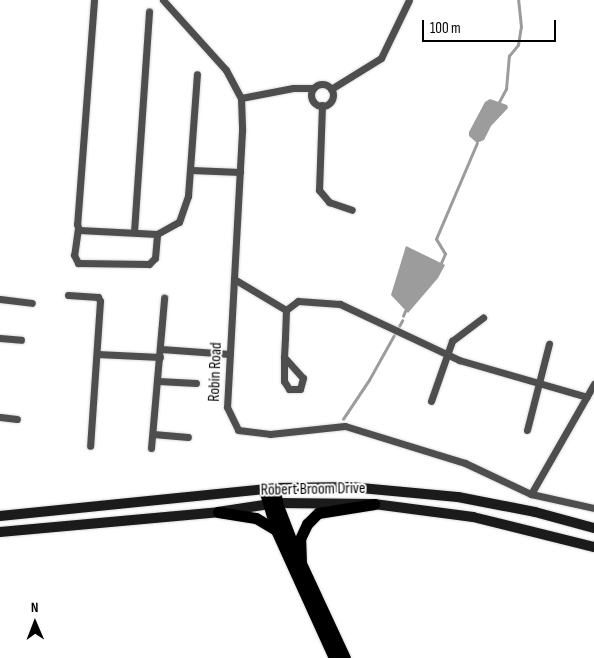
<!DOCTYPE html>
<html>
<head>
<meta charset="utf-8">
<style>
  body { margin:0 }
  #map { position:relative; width:594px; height:658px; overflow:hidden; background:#fff; font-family:"Sofia Sans Condensed",sans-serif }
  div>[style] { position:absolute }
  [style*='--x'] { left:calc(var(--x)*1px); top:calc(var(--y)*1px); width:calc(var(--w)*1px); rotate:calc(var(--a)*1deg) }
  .water>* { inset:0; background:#9c9c9c }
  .stream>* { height:2.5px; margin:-1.25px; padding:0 1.25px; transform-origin:1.25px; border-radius:1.25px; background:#9c9c9c }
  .roads { filter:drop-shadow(0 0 1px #dbdbdb) drop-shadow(0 0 1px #dbdbdb) }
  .street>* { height:7px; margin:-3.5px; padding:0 3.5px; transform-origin:3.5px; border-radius:3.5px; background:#4e4e4e }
  .street>.ring { margin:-3.5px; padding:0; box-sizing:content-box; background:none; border:7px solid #4e4e4e; border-radius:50% }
  .secondary>* { height:10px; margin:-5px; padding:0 5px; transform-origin:5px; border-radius:5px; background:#1b1b1b }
  .primary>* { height:11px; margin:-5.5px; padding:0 5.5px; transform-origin:5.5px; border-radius:5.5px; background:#000 }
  span { translate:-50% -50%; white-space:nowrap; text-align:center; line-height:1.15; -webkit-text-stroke:4px #fff; paint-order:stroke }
  .street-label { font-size:16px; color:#000 }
  .north { position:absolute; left:10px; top:598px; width:50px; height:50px; -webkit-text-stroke:4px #fff; paint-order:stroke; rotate:359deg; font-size:14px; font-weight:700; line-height:20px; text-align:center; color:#000 }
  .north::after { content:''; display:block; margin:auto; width:18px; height:22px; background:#000; clip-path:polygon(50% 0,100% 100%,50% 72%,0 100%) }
  .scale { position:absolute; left:422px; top:20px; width:134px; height:22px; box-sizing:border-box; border:2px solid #000; border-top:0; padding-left:6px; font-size:15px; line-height:18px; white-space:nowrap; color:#000; -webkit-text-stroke:4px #fff; paint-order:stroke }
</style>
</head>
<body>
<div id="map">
  <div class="water">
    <i style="clip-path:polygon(490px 99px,507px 105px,508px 108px,491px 126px,484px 140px,477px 143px,469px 136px,469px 132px,485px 102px)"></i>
    <i style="clip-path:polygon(406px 246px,445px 265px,438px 278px,408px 313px,391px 295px)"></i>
  </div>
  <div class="stream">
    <i style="--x:499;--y:102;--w:15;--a:-62"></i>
    <i style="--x:506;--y:89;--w:33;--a:-85"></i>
    <i style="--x:509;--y:56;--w:14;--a:-51"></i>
    <i style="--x:518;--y:45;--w:18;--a:-81"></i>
    <i style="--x:521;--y:27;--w:27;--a:-96"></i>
    <i style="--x:441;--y:263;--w:10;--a:-66"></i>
    <i style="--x:445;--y:254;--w:17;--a:-121"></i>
    <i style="--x:436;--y:239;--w:104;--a:-66.9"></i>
    <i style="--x:403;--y:316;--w:5;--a:-68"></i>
    <i style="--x:343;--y:419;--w:47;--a:-56.3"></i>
    <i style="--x:369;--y:380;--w:68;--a:-60.8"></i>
  </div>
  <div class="roads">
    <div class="street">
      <i style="--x:94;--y:0;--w:225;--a:94.3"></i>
      <i style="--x:77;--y:224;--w:6;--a:72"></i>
      <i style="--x:79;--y:230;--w:78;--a:2.9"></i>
      <i style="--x:157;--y:234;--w:25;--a:-29"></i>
      <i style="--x:179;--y:222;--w:28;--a:-71"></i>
      <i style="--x:188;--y:196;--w:122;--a:-85.8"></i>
      <i style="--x:163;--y:0;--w:94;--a:48"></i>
      <i style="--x:226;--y:70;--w:32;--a:62"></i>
      <i style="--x:241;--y:98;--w:33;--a:88"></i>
      <i style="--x:242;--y:131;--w:276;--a:93.1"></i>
      <i style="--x:227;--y:407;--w:25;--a:64"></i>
      <i style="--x:238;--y:430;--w:32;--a:7"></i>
      <i style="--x:270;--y:434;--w:75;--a:-6.1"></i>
      <i style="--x:345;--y:426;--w:126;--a:17.1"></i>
      <i style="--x:465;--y:463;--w:73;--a:25.2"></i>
      <i style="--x:531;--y:494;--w:65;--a:12.5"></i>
      <i class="ring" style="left:311px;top:84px;width:15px;height:15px"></i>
      <i style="--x:331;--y:89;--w:59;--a:-31.8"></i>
      <i style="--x:381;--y:58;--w:64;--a:-64.2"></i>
      <i style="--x:241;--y:98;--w:53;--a:-10.9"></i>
      <i style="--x:293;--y:88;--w:20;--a:0"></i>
      <i style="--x:322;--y:105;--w:85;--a:92"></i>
      <i style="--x:319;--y:190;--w:16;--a:50"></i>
      <i style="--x:329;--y:202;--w:24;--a:19"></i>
      <i style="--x:191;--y:170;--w:49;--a:2.3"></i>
      <i style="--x:78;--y:228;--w:27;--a:98"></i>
      <i style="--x:74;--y:255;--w:9;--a:63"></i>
      <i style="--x:78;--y:263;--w:71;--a:0.8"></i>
      <i style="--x:149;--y:264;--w:8;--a:-45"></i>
      <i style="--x:155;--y:258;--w:24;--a:-85"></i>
      <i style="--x:134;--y:232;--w:221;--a:-86.1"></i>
      <i style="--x:234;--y:279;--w:61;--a:30.8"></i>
      <i style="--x:68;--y:295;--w:30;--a:4"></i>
      <i style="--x:98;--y:297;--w:4;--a:63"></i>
      <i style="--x:100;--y:301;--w:145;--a:93.9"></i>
      <i style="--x:0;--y:299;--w:32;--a:7"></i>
      <i style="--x:0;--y:338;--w:21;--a:5"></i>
      <i style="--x:161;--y:349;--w:69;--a:4.1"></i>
      <i style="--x:97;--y:354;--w:63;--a:2.7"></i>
      <i style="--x:284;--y:357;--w:28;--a:48"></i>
      <i style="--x:303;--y:378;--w:11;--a:105"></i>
      <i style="--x:300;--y:389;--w:11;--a:180"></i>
      <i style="--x:289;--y:389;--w:9;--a:-122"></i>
      <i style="--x:284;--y:381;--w:24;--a:-90"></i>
      <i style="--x:284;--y:357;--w:19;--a:-87"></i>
      <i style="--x:285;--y:338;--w:28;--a:-88"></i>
      <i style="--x:286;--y:310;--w:15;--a:-37"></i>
      <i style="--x:298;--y:301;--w:42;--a:4.1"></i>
      <i style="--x:340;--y:304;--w:132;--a:25.2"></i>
      <i style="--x:459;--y:360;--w:133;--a:16.1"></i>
      <i style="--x:158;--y:381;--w:38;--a:3"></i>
      <i style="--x:431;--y:401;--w:64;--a:-70.7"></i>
      <i style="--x:452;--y:341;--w:39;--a:-37"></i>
      <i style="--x:0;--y:417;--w:17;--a:7"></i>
      <i style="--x:527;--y:430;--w:89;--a:-75.7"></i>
      <i style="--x:153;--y:434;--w:35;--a:5"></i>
      <i style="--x:151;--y:448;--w:151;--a:-85"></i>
      <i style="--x:531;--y:494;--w:127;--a:-60.2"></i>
    </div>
    <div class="secondary">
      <i style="--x:0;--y:516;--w:276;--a:-5.8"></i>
      <i style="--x:275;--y:488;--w:75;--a:-0.8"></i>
      <i style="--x:350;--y:487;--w:108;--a:5.3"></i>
      <i style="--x:458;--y:497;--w:78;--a:11"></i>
      <i style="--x:535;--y:512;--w:61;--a:15.2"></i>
      <i style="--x:0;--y:532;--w:219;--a:-5.2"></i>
      <i style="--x:218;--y:512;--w:60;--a:-8.7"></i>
      <i style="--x:277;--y:503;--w:97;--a:0.6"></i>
      <i style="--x:374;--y:504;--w:100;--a:7.5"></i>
      <i style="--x:473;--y:517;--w:125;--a:13.9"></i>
    </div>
    <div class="primary">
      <i style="--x:275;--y:488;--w:15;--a:82"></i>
      <i style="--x:277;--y:503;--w:56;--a:69"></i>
      <i style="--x:264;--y:489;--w:43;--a:73.7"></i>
      <i style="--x:218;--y:512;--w:38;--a:9"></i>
      <i style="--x:256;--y:518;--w:23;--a:31"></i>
      <i style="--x:276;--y:530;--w:141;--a:65.6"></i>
      <i style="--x:345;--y:658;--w:105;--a:-114.9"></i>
      <i style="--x:301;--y:563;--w:24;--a:-92"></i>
      <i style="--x:300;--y:539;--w:17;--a:-65"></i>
      <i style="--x:307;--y:524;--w:16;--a:-45"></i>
      <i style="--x:318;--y:513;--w:57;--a:-9.1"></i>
    </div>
  </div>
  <div class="street-label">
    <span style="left:216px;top:372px;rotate:-88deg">Robin Road</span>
    <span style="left:313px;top:490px;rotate:-1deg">Robert Broom Drive</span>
  </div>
  <div class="north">N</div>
  <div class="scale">100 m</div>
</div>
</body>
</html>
